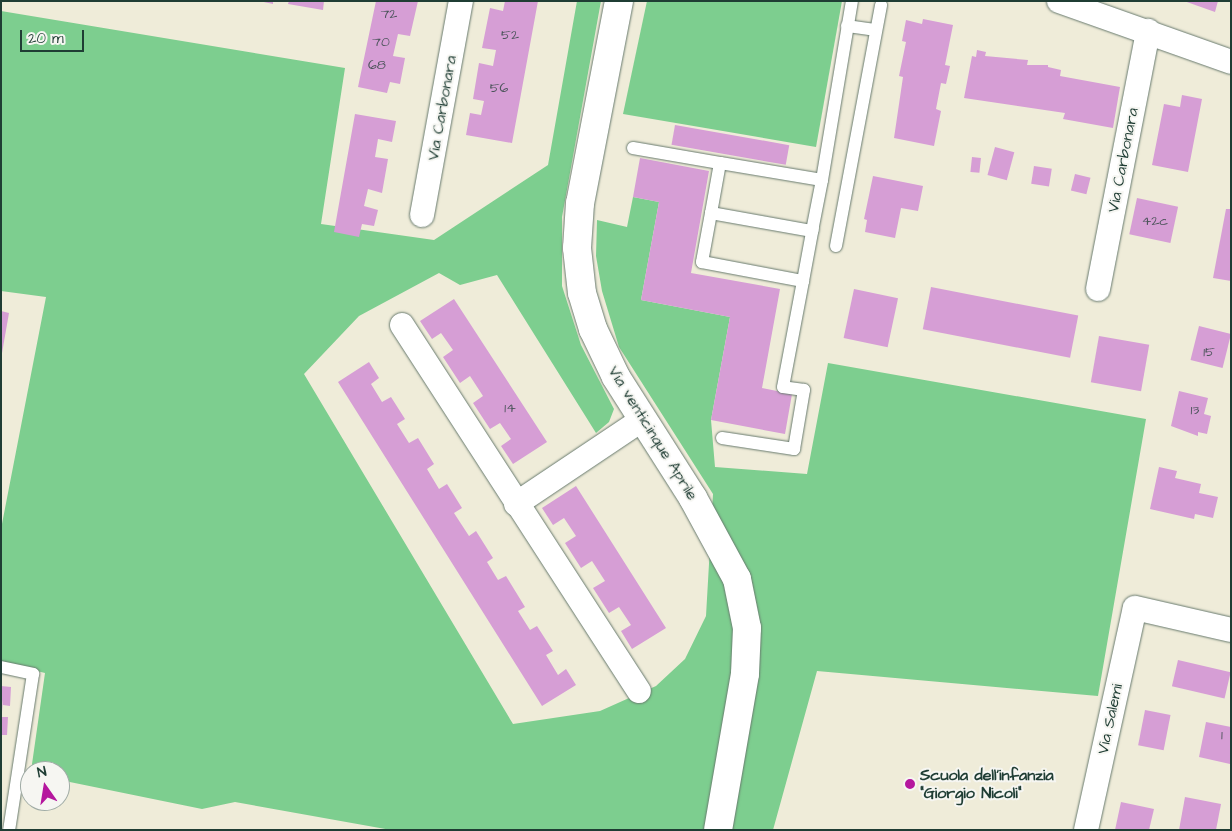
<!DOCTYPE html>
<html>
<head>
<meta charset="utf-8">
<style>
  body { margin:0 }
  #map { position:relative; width:1232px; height:831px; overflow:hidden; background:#efecd9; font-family:"Architects Daughter",sans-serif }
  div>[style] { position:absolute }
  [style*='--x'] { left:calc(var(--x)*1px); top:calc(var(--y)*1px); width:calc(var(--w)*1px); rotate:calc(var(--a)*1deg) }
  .green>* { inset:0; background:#7dce8f }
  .building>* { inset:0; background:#d69ed5; transform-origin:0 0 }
  .roads { filter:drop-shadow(0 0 1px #687a6e) drop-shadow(0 0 1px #687a6e) }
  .service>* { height:12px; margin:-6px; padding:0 6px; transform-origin:6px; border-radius:6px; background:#fff }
  .minor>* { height:24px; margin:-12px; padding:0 12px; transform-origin:12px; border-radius:12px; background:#fff }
  .tertiary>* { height:28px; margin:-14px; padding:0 14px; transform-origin:14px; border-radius:14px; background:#fff }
  .dots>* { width:14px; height:14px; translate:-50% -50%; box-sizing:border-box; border:2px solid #f6f6f2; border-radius:50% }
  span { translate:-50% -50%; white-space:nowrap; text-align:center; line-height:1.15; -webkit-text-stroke:4px #f6f6f2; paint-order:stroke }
  .number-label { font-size:14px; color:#4d555c }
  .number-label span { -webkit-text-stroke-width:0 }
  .street-label { font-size:16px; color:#1f3d34 }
  .poi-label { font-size:16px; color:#1f3d34; font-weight:700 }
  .left { translate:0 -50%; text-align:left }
  .frame { position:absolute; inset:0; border:2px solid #1f3d34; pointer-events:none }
  .north { position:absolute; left:20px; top:761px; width:50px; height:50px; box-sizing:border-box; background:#f6f6f2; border:1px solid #a0aca6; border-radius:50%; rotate:347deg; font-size:14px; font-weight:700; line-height:20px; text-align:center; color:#1f3d34 }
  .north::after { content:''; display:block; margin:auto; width:18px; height:22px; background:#b5179e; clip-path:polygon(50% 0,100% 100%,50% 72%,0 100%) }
  .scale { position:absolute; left:20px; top:30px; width:64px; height:22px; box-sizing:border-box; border:2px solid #1f3d34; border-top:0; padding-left:6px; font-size:15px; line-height:18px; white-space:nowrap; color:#1f3d34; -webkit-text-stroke:4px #f6f6f2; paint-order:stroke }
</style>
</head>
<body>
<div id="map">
  <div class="green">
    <i style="clip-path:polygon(577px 1px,601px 1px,562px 217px,562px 286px,581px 345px,614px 409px,609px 422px,596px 433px,497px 275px,460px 285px,439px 273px,359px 316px,304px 374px,513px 724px,600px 711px,656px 686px,685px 659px,706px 616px,713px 494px,619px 347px,602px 291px,596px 256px,597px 220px,627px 227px,633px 197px,659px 202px,641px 300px,730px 317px,711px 420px,715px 467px,807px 474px,828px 363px,1146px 419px,1098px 696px,817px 671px,773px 830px,391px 830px,235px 802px,202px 809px,60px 780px,60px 771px,31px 771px,45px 673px,1px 662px,1px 529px,46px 297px,1px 291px,1px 11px,345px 68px,321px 224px,434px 240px,548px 165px)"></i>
    <i style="clip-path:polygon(647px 1px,842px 1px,816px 147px,623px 114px)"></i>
  </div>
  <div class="building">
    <i style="clip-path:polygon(259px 1px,273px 1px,273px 4px)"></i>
    <i style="clip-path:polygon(289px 1px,324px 1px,323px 10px,288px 4px)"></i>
    <i style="clip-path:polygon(376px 1px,418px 1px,410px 36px,398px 34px,393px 56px,405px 58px,400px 84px,390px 82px,387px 93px,358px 87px)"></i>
    <i style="clip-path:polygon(505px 1px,538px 1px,512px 143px,466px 135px,470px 113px,481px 115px,484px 101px,473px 99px,479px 63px,493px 66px,496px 50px,482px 48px,490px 8px,503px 11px)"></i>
    <i style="clip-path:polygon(1184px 1px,1218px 1px,1215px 12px)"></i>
    <i style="clip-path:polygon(923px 19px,953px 25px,945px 65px,950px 66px,946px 84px,941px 83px,936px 109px,941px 111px,934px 146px,894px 138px,903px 77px,899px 76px,906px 42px,902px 41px,906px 20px,922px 24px)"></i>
    <i style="clip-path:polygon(977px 50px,986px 52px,985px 56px,1028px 60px,1027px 65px,1048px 65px,1048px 67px,1061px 70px,1060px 76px,1120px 87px,1113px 128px,1063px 119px,1065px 113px,964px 98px,972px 56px,976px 57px)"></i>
    <i style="clip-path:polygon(1182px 95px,1202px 99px,1188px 172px,1152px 165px,1164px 104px,1180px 107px)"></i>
    <i style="clip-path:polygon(355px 114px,396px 121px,392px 142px,378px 139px,375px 157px,388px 159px,382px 193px,368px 189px,364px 206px,378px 210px,374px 226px,362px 224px,359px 237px,334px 232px)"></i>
    <i style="left:675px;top:125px;width:116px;height:20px;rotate:10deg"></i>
    <i style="left:995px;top:147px;width:20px;height:29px;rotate:15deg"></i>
    <i style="left:972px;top:157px;width:9px;height:15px;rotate:6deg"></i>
    <i style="clip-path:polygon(640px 158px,709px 171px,691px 273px,780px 289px,762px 388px,792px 394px,785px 434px,711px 420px,730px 317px,641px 300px,659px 202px,633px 197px)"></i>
    <i style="left:1034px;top:166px;width:18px;height:18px;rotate:9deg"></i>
    <i style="left:1075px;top:174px;width:16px;height:17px;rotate:14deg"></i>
    <i style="clip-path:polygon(873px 176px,923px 186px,918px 211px,901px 208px,895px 238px,865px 232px,867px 220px,864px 219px)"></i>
    <i style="left:1137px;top:198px;width:42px;height:37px;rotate:12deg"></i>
    <i style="clip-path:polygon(1226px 209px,1231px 209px,1231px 281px,1213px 278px)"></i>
    <i style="left:931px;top:287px;width:150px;height:43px;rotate:11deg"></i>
    <i style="left:854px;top:289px;width:45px;height:50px;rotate:12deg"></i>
    <i style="clip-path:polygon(454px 299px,547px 442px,513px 464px,501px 446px,511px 439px,500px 423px,490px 429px,473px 403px,483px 396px,470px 376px,460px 383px,443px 357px,453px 350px,441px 333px,432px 339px,420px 321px)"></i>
    <i style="clip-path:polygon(1px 311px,9px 313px,2px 353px,1px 353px)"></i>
    <i style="left:1199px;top:326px;width:33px;height:35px;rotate:14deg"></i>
    <i style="left:1099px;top:336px;width:51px;height:47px;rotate:10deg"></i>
    <i style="clip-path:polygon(369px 362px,379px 378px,371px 384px,382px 402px,391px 397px,405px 419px,397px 424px,409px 443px,418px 438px,434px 464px,427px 469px,439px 489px,447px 484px,462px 508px,454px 513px,469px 536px,476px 531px,493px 558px,487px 562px,498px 580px,506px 576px,525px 607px,518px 611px,530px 630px,537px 626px,553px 651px,546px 655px,558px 675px,566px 669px,576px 685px,542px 706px,338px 382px)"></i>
    <i style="clip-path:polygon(1179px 391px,1208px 398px,1204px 414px,1211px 416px,1207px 434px,1198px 432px,1198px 436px,1171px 426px)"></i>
    <i style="clip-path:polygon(1159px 467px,1177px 471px,1175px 478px,1201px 484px,1199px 493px,1218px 497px,1213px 518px,1195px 514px,1194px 519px,1150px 509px)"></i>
    <i style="clip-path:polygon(576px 486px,666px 628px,632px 649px,621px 631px,631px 625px,619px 607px,609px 613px,593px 588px,605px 581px,592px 561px,581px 568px,565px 543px,576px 536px,564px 518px,553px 525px,542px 508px)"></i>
    <i style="left:1178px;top:660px;width:54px;height:27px;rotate:13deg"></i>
    <i style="clip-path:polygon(1px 686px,11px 687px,10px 706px,3px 705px,3px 712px)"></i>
    <i style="left:1145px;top:710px;width:26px;height:36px;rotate:11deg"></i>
    <i style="clip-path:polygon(1px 717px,8px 717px,7px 735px,1px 735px)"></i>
    <i style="clip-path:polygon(1206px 722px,1231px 727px,1230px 764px,1199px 757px)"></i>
    <i style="clip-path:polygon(1185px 797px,1221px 804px,1216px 830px,1179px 830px)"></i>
    <i style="clip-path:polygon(1121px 802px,1154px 809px,1149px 830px,1115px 830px)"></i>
  </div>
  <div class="roads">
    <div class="service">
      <i style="--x:847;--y:26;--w:29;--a:8"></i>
      <i style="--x:633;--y:148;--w:88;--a:9.8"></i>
      <i style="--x:822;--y:180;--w:103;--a:-170.5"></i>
      <i style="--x:720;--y:163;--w:51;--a:100.2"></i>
      <i style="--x:711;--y:213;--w:103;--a:10.1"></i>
      <i style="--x:812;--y:231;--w:52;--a:-78.9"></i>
      <i style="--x:822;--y:180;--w:181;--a:-80.5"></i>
      <i style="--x:711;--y:213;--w:50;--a:100.4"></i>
      <i style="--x:702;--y:262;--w:103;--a:10.7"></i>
      <i style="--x:803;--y:281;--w:55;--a:-79.5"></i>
      <i style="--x:836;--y:246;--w:245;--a:-79.4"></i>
      <i style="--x:722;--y:438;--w:73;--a:8.7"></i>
      <i style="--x:794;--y:449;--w:60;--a:-80.4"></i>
      <i style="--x:804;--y:390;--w:21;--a:-172"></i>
      <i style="--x:783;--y:387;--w:108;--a:-79.3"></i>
      <i style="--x:1;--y:667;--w:33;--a:12"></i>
      <i style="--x:33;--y:674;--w:158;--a:98.7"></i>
    </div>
    <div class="minor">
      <i style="--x:1059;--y:1;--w:182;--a:19.5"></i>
      <i style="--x:422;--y:215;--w:218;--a:-79.7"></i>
      <i style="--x:1098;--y:289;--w:263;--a:-79"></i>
      <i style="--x:402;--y:325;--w:436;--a:57.1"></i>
      <i style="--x:516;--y:504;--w:153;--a:-33.8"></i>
      <i style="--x:1086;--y:830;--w:227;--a:-77.6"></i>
      <i style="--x:1135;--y:608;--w:98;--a:12.9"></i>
    </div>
    <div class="tertiary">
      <i style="--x:619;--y:1;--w:206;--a:100.9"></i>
      <i style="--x:580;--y:203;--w:45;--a:93.8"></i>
      <i style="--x:577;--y:248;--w:45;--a:83.7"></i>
      <i style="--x:582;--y:293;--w:38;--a:73"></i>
      <i style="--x:593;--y:329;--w:53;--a:64.4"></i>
      <i style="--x:616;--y:377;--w:143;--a:57.5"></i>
      <i style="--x:693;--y:498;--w:92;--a:61.5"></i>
      <i style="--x:737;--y:579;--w:50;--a:78.5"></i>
      <i style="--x:747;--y:628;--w:46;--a:92.5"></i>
      <i style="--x:745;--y:674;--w:158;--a:99.8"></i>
    </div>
  </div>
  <div class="dots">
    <i style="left:910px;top:784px;background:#b5179e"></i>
  </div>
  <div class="number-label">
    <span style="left:389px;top:14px">72</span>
    <span style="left:510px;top:35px">52</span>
    <span style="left:381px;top:42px">70</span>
    <span style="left:377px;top:65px">68</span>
    <span style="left:499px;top:88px">56</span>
    <span style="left:1155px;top:221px">42c</span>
    <span style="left:1209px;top:352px">15</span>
    <span style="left:510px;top:408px">14</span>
    <span style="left:1195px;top:410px">13</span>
    <span style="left:1222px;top:735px">1</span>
  </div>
  <div class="street-label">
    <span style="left:442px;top:108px;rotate:-80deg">Via Carbonara</span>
    <span style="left:1123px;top:160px;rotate:-79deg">Via Carbonara</span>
    <span style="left:653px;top:433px;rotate:58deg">Via venticinque Aprile</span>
    <span style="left:1110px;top:719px;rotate:-78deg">Via Salemi</span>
  </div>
  <div class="poi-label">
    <span class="left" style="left:920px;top:784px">Scuola dell'infanzia<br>"Giorgio Nicoli"</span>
  </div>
  <div class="frame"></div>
  <div class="north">N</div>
  <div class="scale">20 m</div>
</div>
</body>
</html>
